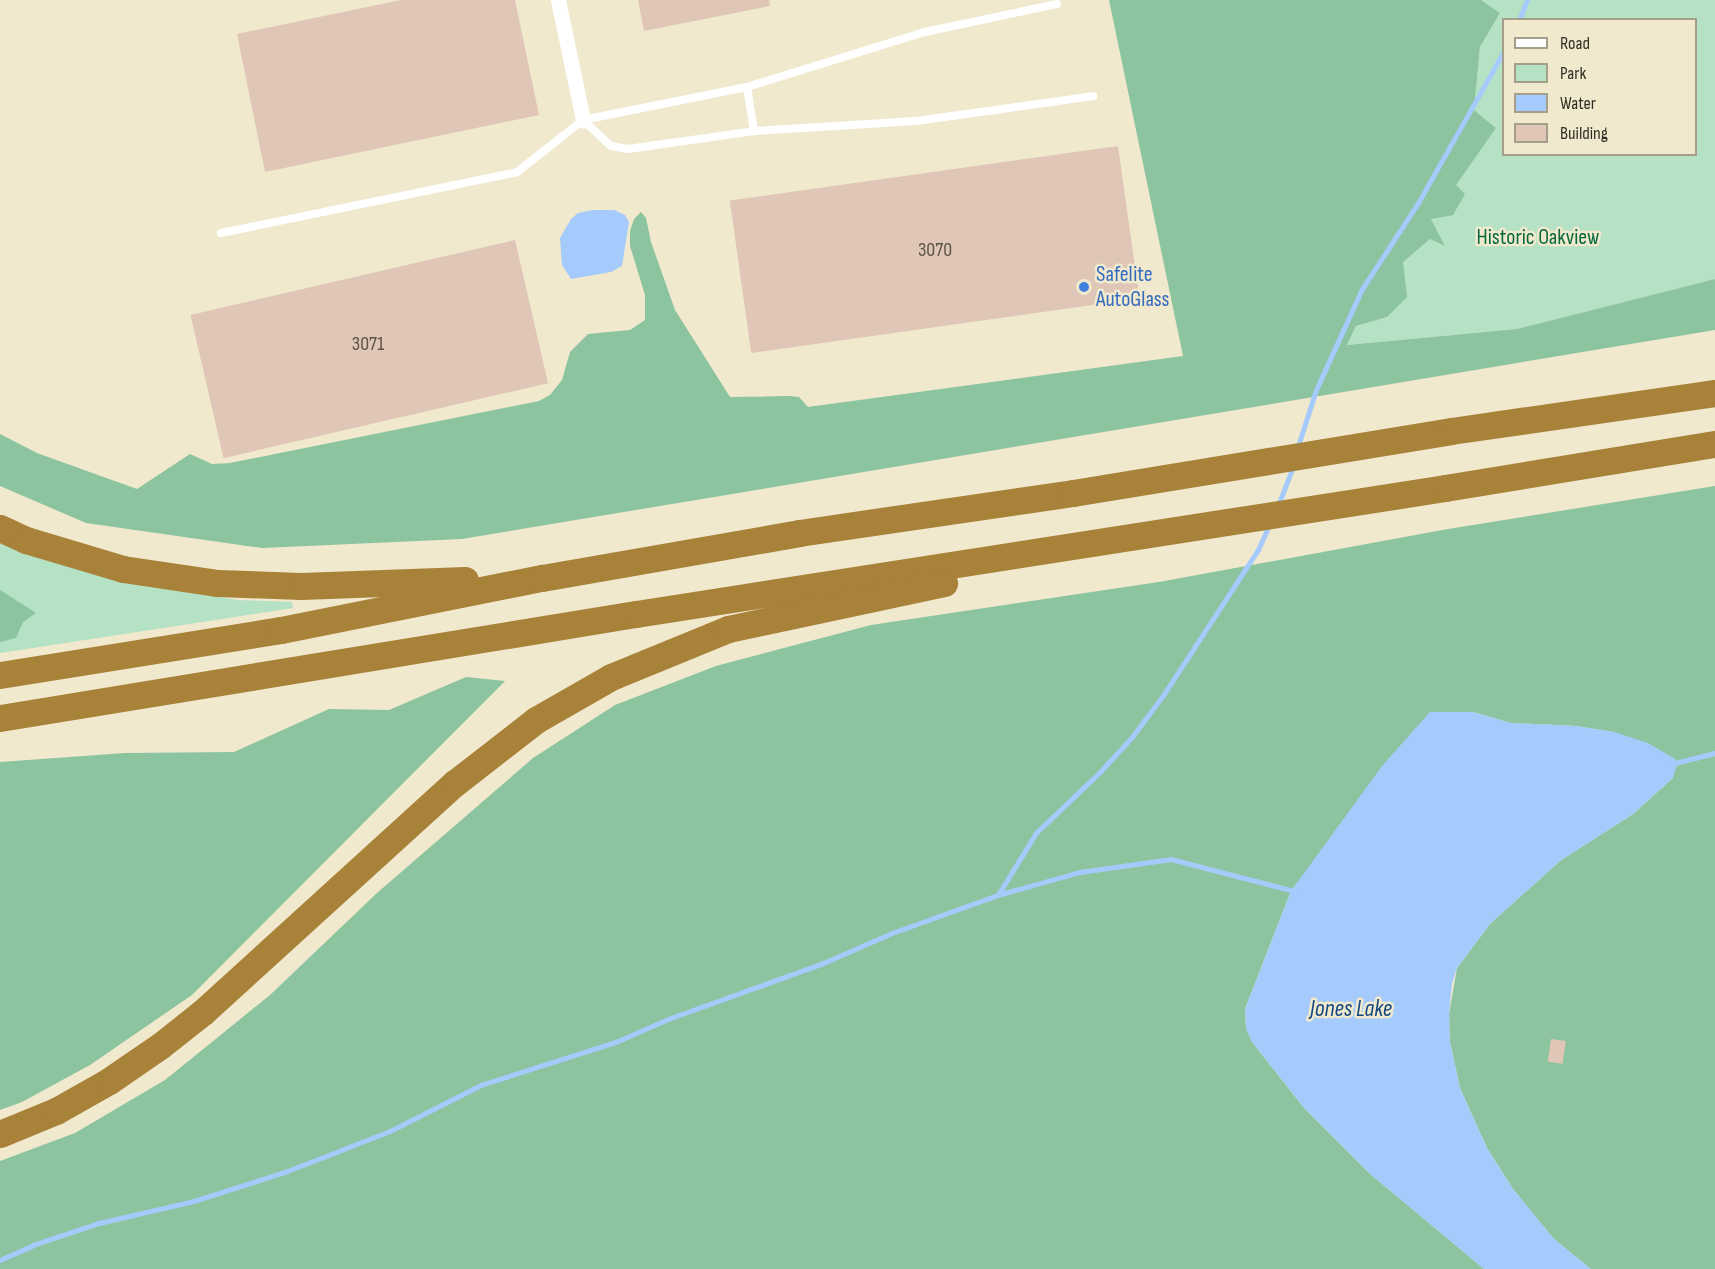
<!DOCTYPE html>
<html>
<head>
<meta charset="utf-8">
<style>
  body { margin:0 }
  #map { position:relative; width:1715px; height:1269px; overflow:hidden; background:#f0e9ce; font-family:"Sofia Sans Condensed",sans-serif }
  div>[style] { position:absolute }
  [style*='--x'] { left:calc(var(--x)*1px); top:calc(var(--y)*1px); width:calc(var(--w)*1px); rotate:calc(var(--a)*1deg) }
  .green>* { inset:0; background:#b5e1c4 }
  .forest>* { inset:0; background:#8bc49f }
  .water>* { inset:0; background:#a4cbfb }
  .stream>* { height:4.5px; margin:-2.25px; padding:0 2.25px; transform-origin:2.25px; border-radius:2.25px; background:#a4cbfb }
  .building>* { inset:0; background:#dfc6b7; transform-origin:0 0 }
  .service>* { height:8px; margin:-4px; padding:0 4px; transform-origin:4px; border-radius:4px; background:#fff }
  .minor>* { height:15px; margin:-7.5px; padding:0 7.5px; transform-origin:7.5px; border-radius:7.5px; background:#fff }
  .motorway>* { height:27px; margin:-13.5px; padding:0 13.5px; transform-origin:13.5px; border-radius:13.5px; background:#a9823a }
  .dots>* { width:16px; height:16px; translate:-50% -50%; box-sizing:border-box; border:3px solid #f0e9ce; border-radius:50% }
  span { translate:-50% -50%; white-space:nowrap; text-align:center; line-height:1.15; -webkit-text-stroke:5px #f0e9ce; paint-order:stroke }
  .number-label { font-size:20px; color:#5c5449 }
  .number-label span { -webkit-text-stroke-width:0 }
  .park-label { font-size:22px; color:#06693d }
  .shop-label { font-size:22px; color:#366cbe }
  .left { translate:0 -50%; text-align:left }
  .water-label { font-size:24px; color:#144881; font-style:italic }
  .legend { position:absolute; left:1502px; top:18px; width:195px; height:138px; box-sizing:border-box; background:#f0e9ce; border:2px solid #a49e8a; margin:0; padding:8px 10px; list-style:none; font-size:18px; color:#312e24 }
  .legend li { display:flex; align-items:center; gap:12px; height:30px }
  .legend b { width:30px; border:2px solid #a49e8a }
</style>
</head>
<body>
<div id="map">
  <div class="green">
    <i style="clip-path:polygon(evenodd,1481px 0,1715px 0,1715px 279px,1517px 329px,1347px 345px,1356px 326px,1387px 317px,1402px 262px,1430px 239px,1444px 245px,1431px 219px,1496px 128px,1474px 110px,1480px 47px,1500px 13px,1481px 0,1504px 20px,1696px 20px,1696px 154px,1504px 154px,1504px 20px)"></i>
    <i style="clip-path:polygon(0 543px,130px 581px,238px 600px,292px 602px,293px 608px,0 653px)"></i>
  </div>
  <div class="forest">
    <i style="clip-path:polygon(1109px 0,1481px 0,1500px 13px,1480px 47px,1474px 110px,1496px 128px,1456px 185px,1465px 194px,1453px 215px,1431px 219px,1445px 246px,1430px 239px,1403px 262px,1407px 297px,1387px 317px,1356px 326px,1347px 345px,1517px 329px,1715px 279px,1715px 330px,462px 539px,262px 548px,86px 523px,0 486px,0 434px,37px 453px,137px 489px,190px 454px,212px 464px,230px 463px,539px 401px,550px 395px,562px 380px,570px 352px,588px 334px,630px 330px,645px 320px,645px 295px,630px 246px,630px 231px,634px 219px,641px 212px,646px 218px,651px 242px,675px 310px,730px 397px,789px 396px,799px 397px,808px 407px,1183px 356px)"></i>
    <i style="clip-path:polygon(1715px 486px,1715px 1269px,1591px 1269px,1554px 1239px,1513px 1189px,1487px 1148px,1460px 1088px,1450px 1042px,1449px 1014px,1457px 968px,1490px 924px,1560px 861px,1633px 814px,1673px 778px,1614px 732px,1576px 726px,1511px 723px,1473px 712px,1430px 712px,1291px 891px,1245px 1009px,1246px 1028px,1252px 1042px,1304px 1108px,1369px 1173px,1484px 1269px,0 1269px,0 1161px,75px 1133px,165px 1080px,270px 995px,377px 893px,533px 758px,615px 705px,716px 666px,871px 625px,1159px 582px,1448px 529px)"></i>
    <i style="clip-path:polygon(0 590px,36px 613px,23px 622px,16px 638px,0 642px)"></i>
    <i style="clip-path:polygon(466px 677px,505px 681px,192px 995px,90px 1065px,22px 1102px,0 1110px,0 762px,125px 753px,234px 752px,329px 709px,389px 710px)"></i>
  </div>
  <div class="water">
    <i style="clip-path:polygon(593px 210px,614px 210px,625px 215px,629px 222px,622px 266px,611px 272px,571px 279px,562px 265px,560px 238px,571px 219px,578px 213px)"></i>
    <i style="clip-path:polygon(1430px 712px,1473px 712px,1511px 723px,1576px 726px,1614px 732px,1648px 743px,1675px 759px,1677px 765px,1673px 778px,1633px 814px,1560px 861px,1490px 924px,1457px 968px,1452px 984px,1449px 1014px,1450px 1042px,1460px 1088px,1487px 1148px,1513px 1189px,1554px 1239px,1591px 1269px,1484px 1269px,1369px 1173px,1304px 1108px,1252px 1042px,1246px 1028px,1245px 1009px,1291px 891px,1382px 766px)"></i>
  </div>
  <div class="stream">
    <i style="--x:1519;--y:20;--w:22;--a:-68"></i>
    <i style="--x:1298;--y:446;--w:59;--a:-72.2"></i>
    <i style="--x:1316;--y:390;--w:111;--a:-65.5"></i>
    <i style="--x:1362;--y:289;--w:103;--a:-56.9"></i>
    <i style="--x:1418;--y:203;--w:175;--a:-60.5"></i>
    <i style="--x:1279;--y:503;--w:40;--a:-69"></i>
    <i style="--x:1671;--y:764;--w:45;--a:-14"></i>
    <i style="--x:998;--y:895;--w:73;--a:-58.5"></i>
    <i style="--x:1036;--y:833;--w:90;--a:-43.6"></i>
    <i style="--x:1101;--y:771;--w:46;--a:-47.6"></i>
    <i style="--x:1132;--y:737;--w:54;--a:-53.3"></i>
    <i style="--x:1164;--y:694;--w:172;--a:-56.9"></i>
    <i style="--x:1258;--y:550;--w:27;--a:-66"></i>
    <i style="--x:0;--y:1260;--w:36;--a:-24"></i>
    <i style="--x:33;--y:1245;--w:70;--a:-18.4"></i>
    <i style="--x:99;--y:1223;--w:98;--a:-13"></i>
    <i style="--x:194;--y:1201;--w:96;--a:-17.7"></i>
    <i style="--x:285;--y:1172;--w:113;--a:-21.3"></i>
    <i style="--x:390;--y:1131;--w:102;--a:-26.8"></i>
    <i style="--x:481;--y:1085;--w:142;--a:-17.7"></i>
    <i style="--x:616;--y:1042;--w:57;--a:-23.9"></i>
    <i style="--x:668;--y:1019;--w:163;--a:-19.8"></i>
    <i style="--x:821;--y:964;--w:77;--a:-23.6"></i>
    <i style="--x:892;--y:933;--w:113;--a:-19.7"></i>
    <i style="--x:998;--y:895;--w:85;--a:-15.7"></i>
    <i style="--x:1080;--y:872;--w:92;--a:-8.1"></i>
    <i style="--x:1171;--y:859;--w:128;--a:14.5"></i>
  </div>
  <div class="building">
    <i style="clip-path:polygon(401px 0,515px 0,539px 115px,265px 172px,237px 34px)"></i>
    <i style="clip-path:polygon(638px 0,769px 0,770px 6px,644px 31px)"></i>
    <i style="left:1118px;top:146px;width:154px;height:392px;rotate:82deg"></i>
    <i style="left:515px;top:240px;width:147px;height:333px;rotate:77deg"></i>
    <i style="left:1551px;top:1039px;width:15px;height:23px;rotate:8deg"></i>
  </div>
  <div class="service">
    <i style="--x:747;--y:87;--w:186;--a:-17.2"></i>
    <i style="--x:925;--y:32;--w:135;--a:-12"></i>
    <i style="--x:583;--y:120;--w:38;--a:43"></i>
    <i style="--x:611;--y:146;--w:17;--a:10"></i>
    <i style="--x:628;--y:149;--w:127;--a:-8.1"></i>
    <i style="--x:754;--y:131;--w:162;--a:-3.5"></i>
    <i style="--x:916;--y:121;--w:179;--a:-8"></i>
    <i style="--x:221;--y:233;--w:302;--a:-11.6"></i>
    <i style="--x:517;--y:172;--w:84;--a:-38.2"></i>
    <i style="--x:583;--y:120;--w:167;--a:-11.4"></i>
    <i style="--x:747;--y:87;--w:45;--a:81"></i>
  </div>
  <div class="minor">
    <i style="--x:558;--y:0;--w:123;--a:78.2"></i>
  </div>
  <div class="motorway">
    <i style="--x:0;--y:528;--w:29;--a:25"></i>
    <i style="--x:26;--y:540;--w:101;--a:16.6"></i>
    <i style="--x:123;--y:569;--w:96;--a:8.4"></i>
    <i style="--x:218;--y:583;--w:83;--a:2.1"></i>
    <i style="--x:301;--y:586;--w:164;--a:-2.1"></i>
    <i style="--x:0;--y:675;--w:285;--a:-9.1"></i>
    <i style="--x:281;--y:630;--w:266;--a:-11.3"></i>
    <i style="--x:542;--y:578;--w:261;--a:-9.9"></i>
    <i style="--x:799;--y:533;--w:277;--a:-8.3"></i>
    <i style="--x:1073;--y:493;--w:383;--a:-9.3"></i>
    <i style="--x:1451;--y:431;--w:267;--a:-8.2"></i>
    <i style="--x:0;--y:718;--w:644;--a:-9.29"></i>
    <i style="--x:636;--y:614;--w:819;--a:-8.85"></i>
    <i style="--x:1445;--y:488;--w:274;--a:-9.3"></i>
    <i style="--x:0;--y:1134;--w:61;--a:-22.3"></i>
    <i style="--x:56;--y:1111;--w:61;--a:-29.5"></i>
    <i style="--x:109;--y:1081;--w:62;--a:-34.5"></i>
    <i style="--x:160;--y:1046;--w:55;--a:-38.3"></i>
    <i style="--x:203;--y:1012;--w:341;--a:-42.3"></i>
    <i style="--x:455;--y:783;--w:103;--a:-37.9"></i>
    <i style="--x:536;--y:720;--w:86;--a:-29.8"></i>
    <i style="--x:611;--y:677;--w:126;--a:-22.3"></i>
    <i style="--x:728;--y:629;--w:221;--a:-12"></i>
  </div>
  <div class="dots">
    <i style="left:1084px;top:287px;background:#3f7fe0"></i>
  </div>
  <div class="number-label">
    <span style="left:935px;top:250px">3070</span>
    <span style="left:368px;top:344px">3071</span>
  </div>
  <div class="park-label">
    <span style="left:1538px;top:238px">Historic Oakview</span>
  </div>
  <div class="shop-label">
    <span class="left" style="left:1096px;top:287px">Safelite<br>AutoGlass</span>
  </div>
  <div class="water-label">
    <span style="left:1351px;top:1009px">Jones Lake</span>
  </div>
  <ul class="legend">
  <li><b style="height:8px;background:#fff"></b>Road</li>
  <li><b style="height:16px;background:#b5e1c4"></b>Park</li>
  <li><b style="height:16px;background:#a4cbfb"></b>Water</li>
  <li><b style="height:16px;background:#dfc6b7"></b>Building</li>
  </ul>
</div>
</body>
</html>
